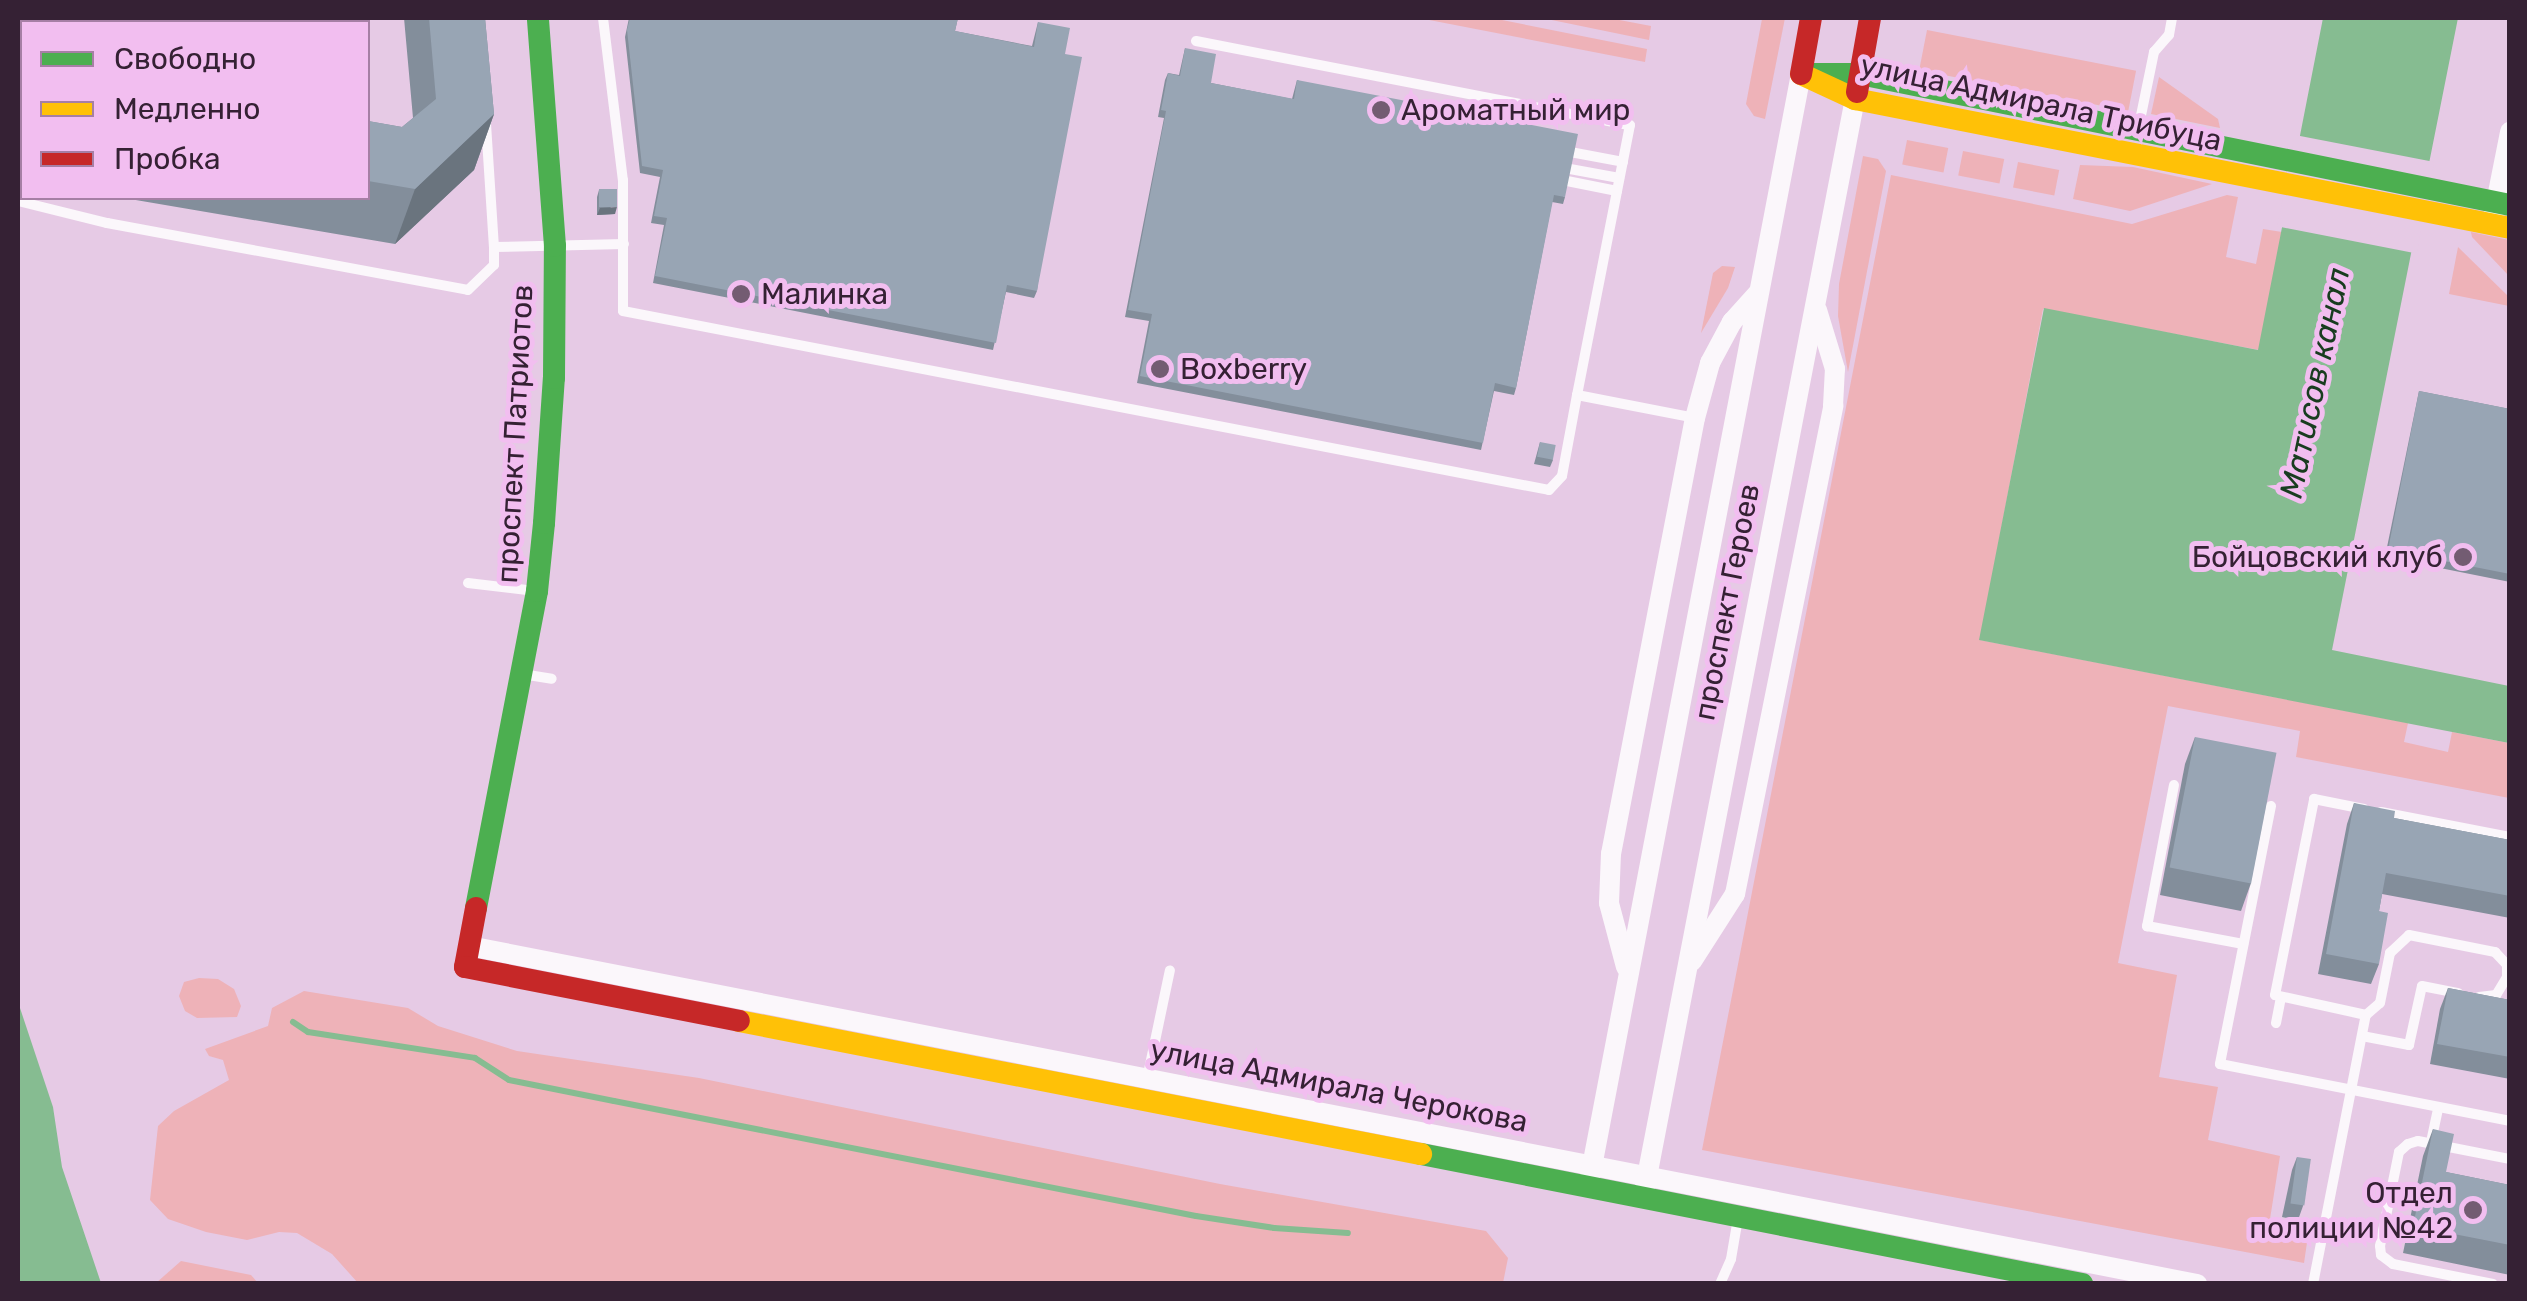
<!DOCTYPE html>
<html>
<head>
<meta charset="utf-8">
<style>
  body { margin:0 }
  #map { position:relative; width:2527px; height:1301px; overflow:hidden; background:#e6cae5; font-family:Rubik,sans-serif }
  div>[style] { position:absolute }
  [style*='--x'] { left:calc(var(--x)*1px); top:calc(var(--y)*1px); width:calc(var(--w)*1px); rotate:calc(var(--a)*1deg) }
  .green>* { inset:0; background:#eeb2b8; transform-origin:0 0 }
  .water>* { inset:0; background:#86bc91 }
  .pier>* { inset:0; background:#e6cae5; transform-origin:0 0 }
  .stream>* { height:6px; margin:-3px; padding:0 3px; transform-origin:3px; border-radius:3px; background:#86bc91 }
  .lane>* { height:10px; margin:-5px; padding:0 5px; transform-origin:5px; border-radius:5px; background:#fbf7fb }
  .street>* { height:20px; margin:-10px; padding:0 10px; transform-origin:10px; border-radius:10px; background:#fbf7fb }
  .fast>* { height:22px; margin:-11px; padding:0 11px; transform-origin:11px; border-radius:11px; background:#4caf50 }
  .slow>* { height:22px; margin:-11px; padding:0 11px; transform-origin:11px; border-radius:11px; background:#ffc107 }
  .jam>* { height:22px; margin:-11px; padding:0 11px; transform-origin:11px; border-radius:11px; background:#c62828 }
  .wall>* { inset:0; background:#838e9b; transform-origin:0 0 }
  .shaded-wall>* { inset:0; background:#6a747e }
  .building>* { inset:0; background:#98a5b4; transform-origin:0 0 }
  .dots>* { width:28px; height:28px; translate:-50% -50%; box-sizing:border-box; border:5px solid #f2bef0; border-radius:50% }
  span { translate:-50% -50%; white-space:nowrap; text-align:center; line-height:1.15; -webkit-text-stroke:10px #f2bef0; paint-order:stroke }
  .street-label { font-size:30px; color:#352134 }
  .poi-label { font-size:30px; color:#352134 }
  .left { translate:0 -50%; text-align:left }
  .right { translate:-100% -50%; text-align:right }
  .water-label { font-size:32px; color:#183c1f; font-style:italic }
  .frame { position:absolute; inset:0; border:20px solid #352134; pointer-events:none }
  .legend { position:absolute; left:20px; top:20px; width:350px; height:180px; box-sizing:border-box; background:#f2bef0; border:2px solid #a67fa5; margin:0; padding:12px 18px; list-style:none; font-size:30px; color:#352134 }
  .legend li { display:flex; align-items:center; gap:20px; height:50px }
  .legend b { width:50px; border:2px solid #a67fa5 }
</style>
</head>
<body>
<div id="map">
  <div class="green">
    <i style="clip-path:polygon(1492px 18px,1647px 49px,1645px 62px,1424px 19px)"></i>
    <i style="clip-path:polygon(1542px 18px,1609px 18px,1651px 26px,1649px 40px)"></i>
    <i style="clip-path:polygon(1785px 18px,1765px 119px,1754px 116px,1746px 104px,1762px 19px)"></i>
    <i style="left:1927px;top:30px;width:213px;height:41px;rotate:11deg"></i>
    <i style="clip-path:polygon(2159px 77px,2218px 119px,2220px 128px,2151px 114px)"></i>
    <i style="left:1907px;top:140px;width:42px;height:25px;rotate:11deg"></i>
    <i style="left:1963px;top:151px;width:42px;height:25px;rotate:11deg"></i>
    <i style="clip-path:polygon(1863px 156px,1878px 159px,1886px 171px,1848px 372px,1838px 316px,1839px 284px)"></i>
    <i style="left:2018px;top:162px;width:42px;height:26px;rotate:11deg"></i>
    <i style="clip-path:polygon(2080px 165px,2133px 167px,2212px 184px,2130px 211px,2073px 199px)"></i>
    <i style="clip-path:polygon(1891px 175px,2132px 224px,2227px 195px,2238px 197px,2226px 257px,2256px 264px,2263px 229px,2282px 232px,2259px 350px,2043px 309px,1980px 640px,2408px 723px,2404px 742px,2448px 752px,2452px 732px,2509px 743px,2509px 798px,2296px 757px,2300px 731px,2168px 706px,2118px 963px,2177px 975px,2159px 1077px,2218px 1087px,2208px 1140px,2280px 1156px,2270px 1219px,2309px 1229px,2304px 1263px,1702px 1150px)"></i>
    <i style="clip-path:polygon(2471px 232px,2509px 240px,2509px 276px,2472px 237px)"></i>
    <i style="clip-path:polygon(2458px 247px,2509px 297px,2509px 306px,2449px 294px)"></i>
    <i style="clip-path:polygon(1722px 266px,1735px 267px,1728px 288px,1701px 333px,1713px 273px)"></i>
    <i style="clip-path:polygon(199px 978px,218px 979px,234px 989px,241px 1006px,237px 1017px,197px 1018px,185px 1011px,179px 996px,184px 982px)"></i>
    <i style="clip-path:polygon(304px 991px,408px 1008px,438px 1026px,517px 1051px,699px 1078px,1220px 1184px,1486px 1231px,1508px 1258px,1503px 1283px,358px 1283px,332px 1254px,297px 1233px,279px 1232px,247px 1240px,206px 1232px,168px 1219px,150px 1200px,158px 1126px,174px 1111px,229px 1080px,223px 1060px,209px 1056px,205px 1049px,268px 1026px,272px 1008px)"></i>
    <i style="clip-path:polygon(181px 1261px,251px 1275px,258px 1283px,156px 1283px)"></i>
  </div>
  <div class="water">
    <i style="clip-path:polygon(2323px 18px,2458px 18px,2332px 650px,2509px 686px,2509px 743px,1979px 640px,2044px 308px,2258px 350px)"></i>
    <i style="clip-path:polygon(18px 1002px,53px 1107px,62px 1167px,101px 1283px,18px 1283px)"></i>
  </div>
  <div class="pier">
    <i style="left:2295px;top:135px;width:142px;height:93px;rotate:11deg"></i>
  </div>
  <div class="stream">
    <i style="--x:293;--y:1022;--w:18;--a:34"></i>
    <i style="--x:308;--y:1032;--w:169;--a:8.8"></i>
    <i style="--x:475;--y:1058;--w:40;--a:32.9"></i>
    <i style="--x:509;--y:1080;--w:107;--a:11.3"></i>
    <i style="--x:614;--y:1101;--w:593;--a:11.18"></i>
    <i style="--x:1196;--y:1216;--w:79;--a:8.7"></i>
    <i style="--x:1274;--y:1228;--w:74;--a:3.9"></i>
  </div>
  <div class="lane">
    <i style="--x:603;--y:18;--w:163;--a:83"></i>
    <i style="--x:623;--y:180;--w:131;--a:90"></i>
    <i style="--x:623;--y:311;--w:943;--a:10.94"></i>
    <i style="--x:1549;--y:490;--w:19;--a:-47"></i>
    <i style="--x:1562;--y:476;--w:82;--a:-79.5"></i>
    <i style="--x:1577;--y:395;--w:120;--a:11"></i>
    <i style="--x:1196;--y:41;--w:442;--a:11"></i>
    <i style="--x:1630;--y:125;--w:275;--a:101.1"></i>
    <i style="--x:486;--y:124;--w:123;--a:86.3"></i>
    <i style="--x:2138;--y:130;--w:80;--a:-78.4"></i>
    <i style="--x:2154;--y:52;--w:23;--a:-49"></i>
    <i style="--x:2169;--y:35;--w:17;--a:-80"></i>
    <i style="--x:1565;--y:151;--w:59;--a:10.7"></i>
    <i style="--x:1570;--y:169;--w:50;--a:10.4"></i>
    <i style="--x:1567;--y:181;--w:51;--a:11.3"></i>
    <i style="--x:18;--y:201;--w:92;--a:13.9"></i>
    <i style="--x:107;--y:223;--w:367;--a:10.5"></i>
    <i style="--x:468;--y:290;--w:36;--a:-44"></i>
    <i style="--x:494;--y:265;--w:18;--a:-90"></i>
    <i style="--x:494;--y:247;--w:130;--a:-1.3"></i>
    <i style="--x:468;--y:583;--w:68;--a:6.7"></i>
    <i style="--x:522;--y:674;--w:30;--a:9"></i>
    <i style="--x:2174;--y:785;--w:144;--a:100.8"></i>
    <i style="--x:2147;--y:926;--w:98;--a:10.6"></i>
    <i style="--x:2271;--y:806;--w:263;--a:101.2"></i>
    <i style="--x:2220;--y:1064;--w:296;--a:11.1"></i>
    <i style="--x:2381;--y:812;--w:131;--a:11"></i>
    <i style="--x:2366;--y:1015;--w:18;--a:-41"></i>
    <i style="--x:2380;--y:1003;--w:51;--a:-78.7"></i>
    <i style="--x:2390;--y:953;--w:26;--a:-43"></i>
    <i style="--x:2409;--y:935;--w:88;--a:11.2"></i>
    <i style="--x:2495;--y:952;--w:18;--a:47"></i>
    <i style="--x:2507;--y:965;--w:12;--a:90"></i>
    <i style="--x:2507;--y:977;--w:21;--a:121"></i>
    <i style="--x:2496;--y:995;--w:17;--a:173"></i>
    <i style="--x:2276;--y:1023;--w:26;--a:-79"></i>
    <i style="--x:2362;--y:1036;--w:48;--a:10.8"></i>
    <i style="--x:2409;--y:1045;--w:60;--a:-77.6"></i>
    <i style="--x:2422;--y:986;--w:37;--a:11"></i>
    <i style="--x:1147;--y:1079;--w:111;--a:-78.1"></i>
    <i style="--x:2431;--y:1142;--w:35;--a:-78"></i>
    <i style="--x:1720;--y:1284;--w:27;--a:-66"></i>
    <i style="--x:1731;--y:1259;--w:42;--a:-80.3"></i>
    <i style="--x:2313;--y:1284;--w:274;--a:-78.9"></i>
    <i style="--x:2366;--y:1015;--w:93;--a:-167.6"></i>
    <i style="--x:2275;--y:995;--w:200;--a:-78.7"></i>
    <i style="--x:2314;--y:799;--w:51;--a:11.3"></i>
    <i style="--x:2493;--y:1284;--w:102;--a:-168.7"></i>
    <i style="--x:2393;--y:1264;--w:15;--a:-143"></i>
    <i style="--x:2381;--y:1255;--w:9;--a:-96"></i>
    <i style="--x:2380;--y:1246;--w:96;--a:-78.6"></i>
    <i style="--x:2399;--y:1152;--w:12;--a:-42"></i>
    <i style="--x:2408;--y:1144;--w:10;--a:-17"></i>
    <i style="--x:2418;--y:1141;--w:94;--a:11.1"></i>
  </div>
  <div class="street">
    <i style="--x:2494;--y:213;--w:83;--a:-78.8"></i>
    <i style="--x:469;--y:946;--w:1761;--a:11.07"></i>
    <i style="--x:1692;--y:961;--w:80;--a:-57.3"></i>
    <i style="--x:1735;--y:894;--w:498;--a:-78.6"></i>
    <i style="--x:1833;--y:406;--w:37;--a:-87"></i>
    <i style="--x:1835;--y:369;--w:62;--a:-107"></i>
    <i style="--x:1626;--y:967;--w:66;--a:-104.9"></i>
    <i style="--x:1609;--y:903;--w:49;--a:-87.7"></i>
    <i style="--x:1611;--y:854;--w:444;--a:-79.1"></i>
    <i style="--x:1695;--y:418;--w:57;--a:-74.7"></i>
    <i style="--x:1710;--y:363;--w:47;--a:-61.8"></i>
    <i style="--x:1732;--y:322;--w:38;--a:-48"></i>
    <i style="--x:1590;--y:1177;--w:1123;--a:-79.17"></i>
    <i style="--x:1645;--y:1187;--w:1108;--a:-79.08"></i>
  </div>
  <div class="fast">
    <i style="--x:1813;--y:74;--w:47;--a:0"></i>
    <i style="--x:1860;--y:74;--w:663;--a:11.39"></i>
    <i style="--x:476;--y:908;--w:323;--a:-79.1"></i>
    <i style="--x:537;--y:591;--w:68;--a:-84.1"></i>
    <i style="--x:544;--y:523;--w:145;--a:-86.1"></i>
    <i style="--x:554;--y:378;--w:132;--a:-89.6"></i>
    <i style="--x:555;--y:246;--w:229;--a:-94.3"></i>
    <i style="--x:1421;--y:1154;--w:674;--a:11.13"></i>
  </div>
  <div class="slow">
    <i style="--x:1801;--y:74;--w:60;--a:24.8"></i>
    <i style="--x:1855;--y:99;--w:668;--a:11.14"></i>
    <i style="--x:739;--y:1021;--w:695;--a:11.04"></i>
  </div>
  <div class="jam">
    <i style="--x:1801;--y:74;--w:57;--a:-79.9"></i>
    <i style="--x:1857;--y:92;--w:75;--a:-80"></i>
    <i style="--x:476;--y:908;--w:60;--a:100.6"></i>
    <i style="--x:465;--y:967;--w:279;--a:11.1"></i>
  </div>
  <div class="wall">
    <i style="left:82px;top:18px;width:82px;height:4px"></i>
    <i style="clip-path:polygon(404px 18px,485px 18px,494px 114px,474px 170px,395px 244px,124px 198px,368px 198px,368px 121px,402px 127px,413px 118px)"></i>
    <i style="clip-path:polygon(629px 18px,958px 18px,955px 31px,1032px 46px,1038px 22px,1065px 54px,1037px 291px,1034px 298px,1006px 292px,993px 350px,653px 283px,664px 225px,651px 223px,660px 177px,640px 173px,625px 37px)"></i>
    <i style="clip-path:polygon(1185px 48px,1211px 83px,1292px 99px,1297px 80px,1565px 197px,1563px 204px,1552px 202px,1516px 388px,1514px 395px,1494px 391px,1481px 450px,1137px 383px,1149px 321px,1125px 317px,1164px 118px,1158px 117px,1165px 80px,1168px 73px,1179px 75px)"></i>
    <i style="clip-path:polygon(599px 190px,615px 214px,597px 215px,597px 197px)"></i>
    <i style="clip-path:polygon(2419px 391px,2510px 409px,2510px 582px,2385px 557px)"></i>
    <i style="clip-path:polygon(1540px 442px,1553px 460px,1550px 467px,1534px 464px)"></i>
    <i style="clip-path:polygon(2195px 737px,2251px 883px,2241px 911px,2160px 895px,2185px 764px)"></i>
    <i style="clip-path:polygon(2354px 803px,2394px 818px,2510px 840px,2510px 918px,2382px 894px,2379px 911px,2379px 964px,2371px 984px,2318px 974px,2347px 824px)"></i>
    <i style="clip-path:polygon(2448px 988px,2510px 1000px,2510px 1079px,2430px 1064px,2440px 1009px)"></i>
    <i style="clip-path:polygon(2433px 1129px,2446px 1172px,2510px 1185px,2510px 1275px,2403px 1253px,2423px 1156px)"></i>
    <i style="clip-path:polygon(2297px 1157px,2303px 1206px,2298px 1220px,2282px 1217px,2292px 1170px)"></i>
  </div>
  <div class="shaded-wall">
    <i style="clip-path:polygon(494px 114px,474px 170px,395px 244px,415px 189px)"></i>
    <i style="clip-path:polygon(617px 207px,615px 214px,597px 215px,600px 208px)"></i>
  </div>
  <div class="building">
    <i style="left:99px;top:18px;width:65px;height:4px"></i>
    <i style="clip-path:polygon(429px 18px,485px 18px,494px 114px,415px 189px,368px 181px,368px 121px,402px 127px,436px 99px)"></i>
    <i style="clip-path:polygon(630px 18px,958px 18px,955px 31px,1034px 47px,1038px 22px,1070px 28px,1065px 54px,1082px 57px,1037px 291px,1007px 285px,996px 343px,655px 276px,667px 218px,654px 216px,663px 170px,642px 166px,627px 30px)"></i>
    <i style="clip-path:polygon(1185px 48px,1216px 54px,1211px 83px,1294px 99px,1297px 80px,1578px 134px,1565px 197px,1554px 195px,1516px 388px,1495px 383px,1483px 443px,1140px 376px,1152px 314px,1128px 310px,1166px 111px,1161px 110px,1168px 73px,1180px 76px)"></i>
    <i style="left:617px;top:189px;width:18px;height:18px;rotate:90deg"></i>
    <i style="clip-path:polygon(2419px 391px,2510px 409px,2510px 574px,2388px 550px)"></i>
    <i style="left:1540px;top:442px;width:16px;height:15px;rotate:11deg"></i>
    <i style="left:2195px;top:737px;width:83px;height:133px;rotate:11deg"></i>
    <i style="clip-path:polygon(2354px 803px,2395px 811px,2394px 818px,2510px 840px,2510px 896px,2386px 873px,2379px 911px,2388px 913px,2379px 964px,2326px 954px)"></i>
    <i style="clip-path:polygon(2448px 988px,2510px 1000px,2510px 1057px,2437px 1044px)"></i>
    <i style="clip-path:polygon(2433px 1129px,2454px 1134px,2446px 1172px,2510px 1185px,2510px 1245px,2413px 1226px)"></i>
    <i style="left:2297px;top:1157px;width:14px;height:47px;rotate:8deg"></i>
  </div>
  <div class="dots">
    <i style="left:1381px;top:110px;background:#735c72"></i>
    <i style="left:741px;top:294px;background:#735c72"></i>
    <i style="left:1160px;top:369px;background:#735c72"></i>
    <i style="left:2463px;top:557px;background:#735c72"></i>
    <i style="left:2473px;top:1210px;background:#735c72"></i>
  </div>
  <div class="street-label">
    <span style="left:2041px;top:103px;rotate:12deg">улица Адмирала Трибуца</span>
    <span style="left:515px;top:434px;rotate:-87deg">проспект Патриотов</span>
    <span style="left:1727px;top:602px;rotate:-79deg">проспект Героев</span>
    <span style="left:1339px;top:1086px;rotate:11deg">улица Адмирала Черокова</span>
  </div>
  <div class="poi-label">
    <span class="left" style="left:1401px;top:110px">Ароматный мир</span>
    <span class="left" style="left:761px;top:294px">Малинка</span>
    <span class="left" style="left:1180px;top:369px">Boxberry</span>
    <span class="right" style="left:2443px;top:557px">Бойцовский клуб</span>
    <span class="right" style="left:2453px;top:1210px">Отдел<br>полиции №42</span>
  </div>
  <div class="water-label">
    <span style="left:2315px;top:383px;rotate:-78deg">Матисов канал</span>
  </div>
  <div class="frame"></div>
  <ul class="legend">
  <li><b style="height:12px;background:#4caf50"></b>Свободно</li>
  <li><b style="height:12px;background:#ffc107"></b>Медленно</li>
  <li><b style="height:12px;background:#c62828"></b>Пробка</li>
  </ul>
</div>
</body>
</html>
